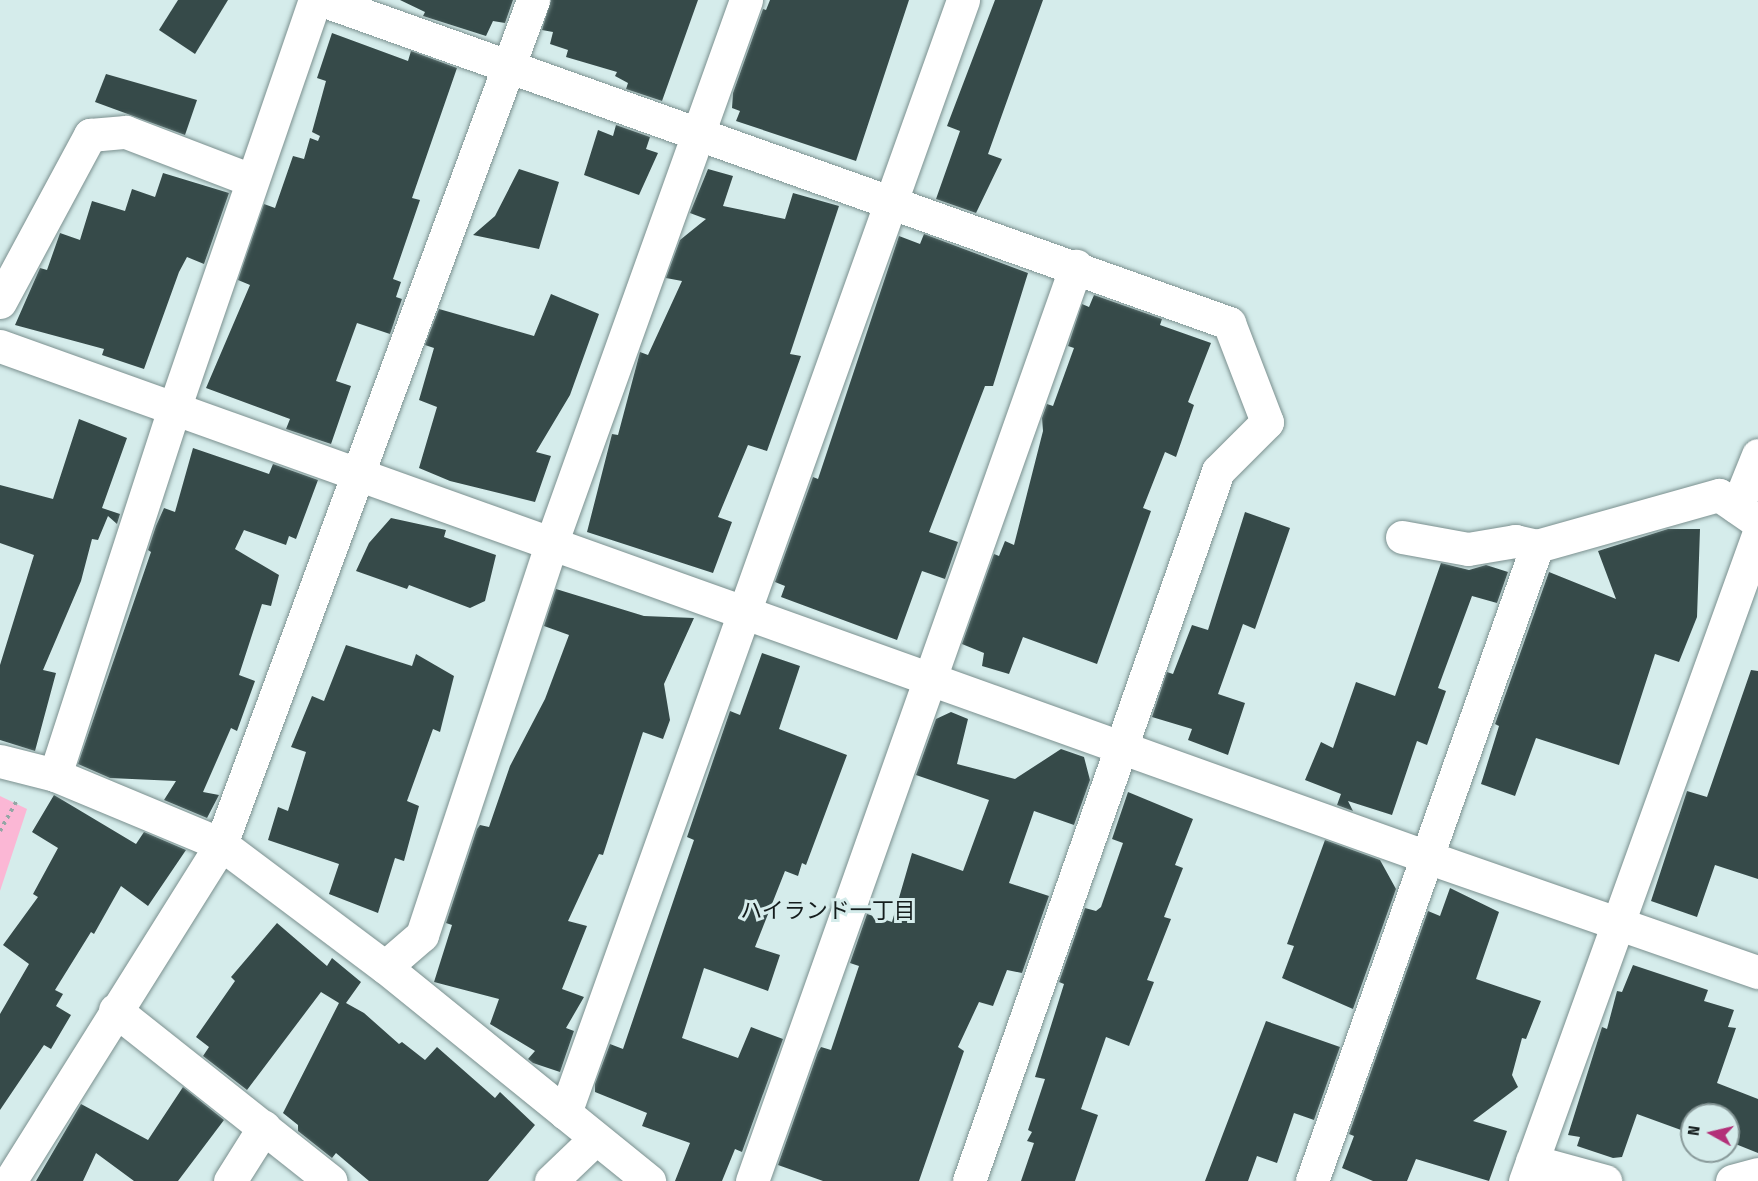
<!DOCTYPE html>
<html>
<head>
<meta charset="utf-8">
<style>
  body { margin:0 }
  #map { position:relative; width:1758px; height:1181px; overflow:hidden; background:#d5eceb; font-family:"Fira Sans Condensed","Noto Sans JP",sans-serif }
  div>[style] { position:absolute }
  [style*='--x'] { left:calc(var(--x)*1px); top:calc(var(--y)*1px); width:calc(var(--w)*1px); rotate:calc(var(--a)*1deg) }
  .green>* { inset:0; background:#fbb7d5 }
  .building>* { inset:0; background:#364a49 }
  .path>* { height:4px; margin-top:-2px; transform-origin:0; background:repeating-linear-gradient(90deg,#94a6a5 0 3px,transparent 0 7.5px) }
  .roads { filter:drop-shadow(0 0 2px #7b908f) drop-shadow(0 0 2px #7b908f) }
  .minor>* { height:33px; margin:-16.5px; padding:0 16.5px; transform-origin:16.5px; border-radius:16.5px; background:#fff }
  span { translate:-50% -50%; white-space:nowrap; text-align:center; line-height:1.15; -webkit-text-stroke:6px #d5eceb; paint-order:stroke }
  .neighbourhood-label { font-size:22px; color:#151d1d }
  .north { position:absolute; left:1680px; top:1103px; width:60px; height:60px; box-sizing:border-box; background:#d5eceb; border:2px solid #899; border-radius:50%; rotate:278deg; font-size:16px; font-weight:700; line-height:24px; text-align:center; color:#151d1d }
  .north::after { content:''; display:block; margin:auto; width:21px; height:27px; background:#b33079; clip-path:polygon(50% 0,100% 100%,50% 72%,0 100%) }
</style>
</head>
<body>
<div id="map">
  <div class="green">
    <i style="clip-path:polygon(0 796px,27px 809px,0 891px)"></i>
  </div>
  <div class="building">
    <i style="clip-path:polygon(178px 0,228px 0,195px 54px,159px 30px)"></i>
    <i style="clip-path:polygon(400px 0,513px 0,505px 23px,493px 21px,486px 36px,423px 16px,425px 12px)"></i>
    <i style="clip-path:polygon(551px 0,698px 0,662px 101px,626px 89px,628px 83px,615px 76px,617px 72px,566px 57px,568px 50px,550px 44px,553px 32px,542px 30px)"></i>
    <i style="clip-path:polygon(770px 0,909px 0,856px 161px,736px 121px,740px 111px,732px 108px,733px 93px,763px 9px,766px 10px)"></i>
    <i style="clip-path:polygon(995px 0,1043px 0,988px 154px,1002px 159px,976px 213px,936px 199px,960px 131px,947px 126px)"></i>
    <i style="clip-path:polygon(332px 33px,408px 61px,411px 51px,457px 68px,412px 198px,420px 200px,393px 279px,401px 282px,396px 297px,402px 299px,390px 334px,357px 323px,336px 381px,351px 386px,331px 444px,286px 429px,290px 419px,206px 388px,250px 285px,238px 280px,264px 204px,275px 208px,293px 156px,304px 159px,310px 138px,318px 141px,320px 136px,312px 132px,326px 81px,317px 78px)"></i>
    <i style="clip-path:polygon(106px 74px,197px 100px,185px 135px,95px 102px)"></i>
    <i style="clip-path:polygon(616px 125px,650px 137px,646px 149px,658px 153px,639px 195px,584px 175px,598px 130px,613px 136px)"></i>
    <i style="clip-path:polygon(519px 169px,559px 182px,539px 249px,473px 235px,495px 216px)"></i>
    <i style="clip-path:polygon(708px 169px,733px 176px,723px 206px,785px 219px,793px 193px,839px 206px,790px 354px,801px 356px,767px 451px,748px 445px,718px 517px,732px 522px,713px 573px,587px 532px,612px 434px,618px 435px,640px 352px,648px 355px,682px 281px,666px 278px,680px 240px,706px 219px,690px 213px)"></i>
    <i style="clip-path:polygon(163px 173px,229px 193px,204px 264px,187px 257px,179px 272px,144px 369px,102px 355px,104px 349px,15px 325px,40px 268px,47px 270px,60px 233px,80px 240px,92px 201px,125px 211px,132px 189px,155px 197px)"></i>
    <i style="clip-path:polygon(924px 234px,1028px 273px,993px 386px,985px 386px,929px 532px,958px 542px,945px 579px,922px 571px,897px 640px,781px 597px,785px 586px,775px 582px,813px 477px,818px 479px,899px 236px,920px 244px)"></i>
    <i style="clip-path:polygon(551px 294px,599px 314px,570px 395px,536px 452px,551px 456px,535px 502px,450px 481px,419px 468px,437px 407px,419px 400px,434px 348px,425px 345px,439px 309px,534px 336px)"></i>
    <i style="clip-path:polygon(1094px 295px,1162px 319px,1160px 325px,1211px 343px,1188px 402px,1194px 405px,1176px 457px,1165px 452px,1143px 508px,1151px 511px,1097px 664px,1023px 637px,1009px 674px,982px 666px,984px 653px,962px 644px,994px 554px,999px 556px,1005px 541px,1014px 545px,1043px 431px,1042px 418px,1047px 404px,1053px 406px,1074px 348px,1068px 346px,1082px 304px,1089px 307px)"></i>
    <i style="clip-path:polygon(79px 419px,127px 438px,102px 508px,120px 514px,117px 524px,108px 516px,98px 540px,92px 539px,81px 581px,43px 670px,56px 673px,35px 751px,0 740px,0 665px,34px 555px,0 543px,0 485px,53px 499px)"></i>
    <i style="clip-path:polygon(193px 448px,269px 474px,273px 464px,318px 480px,296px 539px,289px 536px,286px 545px,244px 530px,235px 549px,279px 575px,271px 606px,262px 604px,239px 675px,255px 681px,237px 731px,231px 728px,203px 792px,219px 795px,207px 818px,164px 800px,176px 781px,110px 778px,78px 764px,151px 552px,148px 550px,156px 526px,164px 508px,175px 512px)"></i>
    <i style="clip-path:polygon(1245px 512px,1290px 528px,1255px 629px,1243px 624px,1218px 694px,1245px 703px,1228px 755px,1188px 740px,1192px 729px,1152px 717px,1167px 672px,1173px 674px,1192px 625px,1208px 630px)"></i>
    <i style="clip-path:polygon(391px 518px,446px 530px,444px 537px,496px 555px,485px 601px,470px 608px,409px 585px,407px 589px,356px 571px,369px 543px)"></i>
    <i style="clip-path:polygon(1668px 529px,1700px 529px,1697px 617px,1679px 662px,1655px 654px,1619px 765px,1536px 738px,1515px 796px,1481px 784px,1499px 726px,1495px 724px,1549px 572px,1616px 599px,1598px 551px)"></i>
    <i style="clip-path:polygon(1441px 563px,1469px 570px,1486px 565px,1508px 572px,1497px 603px,1472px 596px,1438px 688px,1446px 691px,1427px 745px,1417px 741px,1392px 815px,1348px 801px,1353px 811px,1337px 805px,1341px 794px,1305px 780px,1321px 742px,1333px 748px,1356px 682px,1395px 696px)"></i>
    <i style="clip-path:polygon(556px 589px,644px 616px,694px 618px,664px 684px,670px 720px,663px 739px,643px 732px,603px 855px,599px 854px,568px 921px,587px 926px,562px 989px,584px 997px,566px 1028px,574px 1031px,560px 1072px,533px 1063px,528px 1059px,535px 1051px,490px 1024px,499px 999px,434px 982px,452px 925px,446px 923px,477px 829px,480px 825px,489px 827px,510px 766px,545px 699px,569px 635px,544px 626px)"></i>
    <i style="clip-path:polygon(346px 645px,412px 666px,416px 654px,454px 676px,440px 732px,433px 729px,407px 801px,419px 806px,404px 861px,395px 858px,378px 913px,329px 894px,339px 864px,268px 840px,278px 807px,288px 811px,306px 752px,291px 747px,312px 696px,324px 701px)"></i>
    <i style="clip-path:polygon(762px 653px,800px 666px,779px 729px,847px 755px,806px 865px,802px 863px,798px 876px,785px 871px,755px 947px,780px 955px,768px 991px,704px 968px,682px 1038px,738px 1058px,751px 1027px,783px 1039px,742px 1152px,735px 1149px,722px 1181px,675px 1181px,690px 1143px,642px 1126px,647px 1113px,595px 1092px,595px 1084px,610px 1044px,623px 1049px,694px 840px,687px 837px,730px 711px,740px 715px)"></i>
    <i style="clip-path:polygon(1751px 670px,1758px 671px,1758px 879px,1715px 865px,1697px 917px,1651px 901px,1687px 791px,1707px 797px)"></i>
    <i style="clip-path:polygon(951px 712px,968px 719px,957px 764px,1015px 779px,1061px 749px,1084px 757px,1090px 780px,1074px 825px,1034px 811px,1009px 883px,1049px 896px,1022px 973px,1007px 970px,993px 1006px,979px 1002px,958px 1047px,964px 1051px,919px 1181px,823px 1181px,778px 1165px,818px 1052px,821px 1047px,831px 1050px,859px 966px,850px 963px,867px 914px,892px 922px,912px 853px,963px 871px,989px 800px,916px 775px,936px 719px)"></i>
    <i style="clip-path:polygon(1128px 792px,1193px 819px,1175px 865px,1183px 868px,1164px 917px,1171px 919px,1147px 980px,1154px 982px,1129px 1046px,1106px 1037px,1081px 1109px,1098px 1115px,1075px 1181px,1021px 1181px,1034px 1143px,1027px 1141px,1032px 1132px,1028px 1130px,1045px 1079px,1035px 1077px,1064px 984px,1059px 982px,1085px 908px,1096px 911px,1101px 907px,1123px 843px,1112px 839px)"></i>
    <i style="clip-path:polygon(54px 795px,136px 844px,144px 832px,186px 850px,148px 906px,121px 886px,94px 934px,91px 932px,55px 990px,63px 994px,56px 1006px,71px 1015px,51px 1049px,44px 1045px,0 1110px,0 1014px,29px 964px,3px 945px,38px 897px,33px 894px,58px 848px,32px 832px)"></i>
    <i style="clip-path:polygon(1325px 840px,1380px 860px,1396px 889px,1353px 1009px,1282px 978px,1294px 946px,1287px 944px)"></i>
    <i style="clip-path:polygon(1450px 888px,1499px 912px,1476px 979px,1541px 1001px,1526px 1039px,1522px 1038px,1512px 1075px,1518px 1087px,1473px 1121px,1507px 1131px,1489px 1181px,1416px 1159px,1407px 1181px,1373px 1181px,1342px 1168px,1354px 1136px,1349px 1134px,1428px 911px,1440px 916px)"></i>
    <i style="clip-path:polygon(277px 923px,327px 966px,332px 958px,361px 982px,346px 1003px,364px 1013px,399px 1044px,402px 1042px,425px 1060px,437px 1047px,495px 1098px,500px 1092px,535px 1125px,488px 1181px,369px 1181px,336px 1153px,332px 1158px,298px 1131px,298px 1125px,283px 1113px,339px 1003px,321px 992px,247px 1090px,203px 1056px,209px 1047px,196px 1037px,235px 981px,231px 977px)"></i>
    <i style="clip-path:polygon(1633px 965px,1708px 990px,1704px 1001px,1734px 1010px,1728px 1027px,1736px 1028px,1717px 1083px,1758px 1099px,1758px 1153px,1728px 1141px,1728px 1115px,1692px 1115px,1692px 1134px,1637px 1114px,1622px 1157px,1613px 1158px,1577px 1146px,1580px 1137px,1568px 1135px,1602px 1027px,1607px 1029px,1617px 991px,1622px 992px)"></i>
    <i style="clip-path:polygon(1266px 1021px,1340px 1047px,1314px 1120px,1294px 1113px,1277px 1163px,1257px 1156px,1248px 1181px,1205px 1181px)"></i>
    <i style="clip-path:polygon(183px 1087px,224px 1120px,178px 1181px,134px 1181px,96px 1153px,83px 1181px,36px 1181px,81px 1104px,148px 1140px)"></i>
  </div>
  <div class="path">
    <i style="--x:0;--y:831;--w:35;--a:-61"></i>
  </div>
  <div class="roads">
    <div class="minor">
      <i style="--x:322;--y:0;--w:963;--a:19.6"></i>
      <i style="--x:1229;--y:323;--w:106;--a:69"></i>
      <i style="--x:1267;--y:422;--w:69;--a:135"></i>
      <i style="--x:1218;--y:471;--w:752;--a:109.33"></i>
      <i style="--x:0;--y:302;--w:190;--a:-61.7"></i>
      <i style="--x:90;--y:135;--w:36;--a:-5"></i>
      <i style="--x:126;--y:132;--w:134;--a:21"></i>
      <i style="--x:0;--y:346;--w:1516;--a:19.7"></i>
      <i style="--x:1427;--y:857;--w:350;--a:19.2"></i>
      <i style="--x:1737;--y:507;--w:56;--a:-68"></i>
      <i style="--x:1402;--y:537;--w:67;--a:10.3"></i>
      <i style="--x:1468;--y:549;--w:48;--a:-9.7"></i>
      <i style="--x:1515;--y:541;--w:23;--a:13"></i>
      <i style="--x:0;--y:761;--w:57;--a:14.3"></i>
      <i style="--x:55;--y:775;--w:180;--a:22.6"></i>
      <i style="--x:221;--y:844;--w:205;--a:36.9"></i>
      <i style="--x:385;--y:967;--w:340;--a:39"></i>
      <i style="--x:55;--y:775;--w:385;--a:-72"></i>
      <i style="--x:174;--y:409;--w:433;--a:-71"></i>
      <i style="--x:385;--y:967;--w:49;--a:-40.9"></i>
      <i style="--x:422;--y:935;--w:412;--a:-71.7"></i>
      <i style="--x:551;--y:544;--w:578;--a:-70.28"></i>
      <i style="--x:115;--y:1010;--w:275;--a:38.4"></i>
      <i style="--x:565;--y:1113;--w:1182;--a:-70.32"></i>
      <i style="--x:1532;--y:1161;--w:76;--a:15.3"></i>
      <i style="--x:10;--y:1181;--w:398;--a:-57.9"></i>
      <i style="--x:221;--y:844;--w:900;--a:-69.71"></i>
      <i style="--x:230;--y:1181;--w:64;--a:-57.8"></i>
      <i style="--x:551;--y:1181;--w:61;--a:-43.7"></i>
      <i style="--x:752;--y:1181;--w:971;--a:-70.5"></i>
      <i style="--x:1312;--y:1181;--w:674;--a:-70.49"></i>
      <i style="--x:1537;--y:546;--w:189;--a:-15.7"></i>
      <i style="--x:1719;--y:495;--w:47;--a:34.7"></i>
      <i style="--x:1525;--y:1181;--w:687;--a:-70.17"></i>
      <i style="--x:1732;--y:1181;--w:27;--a:-15"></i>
    </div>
  </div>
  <div class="neighbourhood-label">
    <span style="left:828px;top:911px">ハイランド一丁目</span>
  </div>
  <div class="north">N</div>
</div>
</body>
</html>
